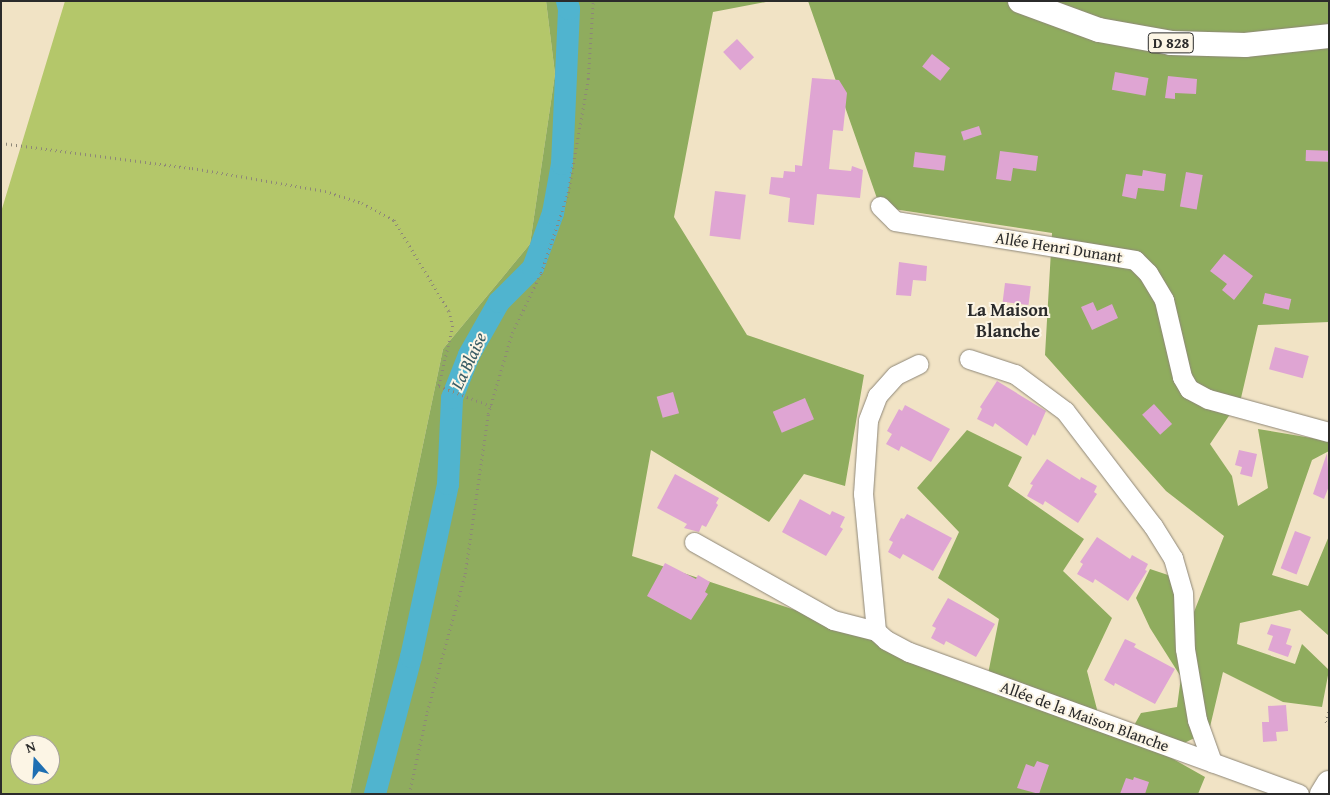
<!DOCTYPE html>
<html>
<head>
<meta charset="utf-8">
<style>
  body { margin:0 }
  #map { position:relative; width:1330px; height:795px; overflow:hidden; background:#f1e3c5; font-family:"Gentium Book Plus",serif }
  div>[style] { position:absolute }
  [style*='--x'] { left:calc(var(--x)*1px); top:calc(var(--y)*1px); width:calc(var(--w)*1px); rotate:calc(var(--a)*1deg) }
  .green>* { inset:0; background:#b4c76a }
  .forest>* { inset:0; background:#8fac5e }
  .river>* { height:22px; margin:-11px; padding:0 11px; transform-origin:11px; border-radius:11px; background:#50b4cf }
  .building>* { inset:0; background:#dfa5d3; transform-origin:0 0 }
  .path>* { height:2.5px; margin-top:-1.25px; transform-origin:0; background:repeating-linear-gradient(90deg,#8e8778 0 1px,transparent 0 5px) }
  .roads { filter:drop-shadow(0 0 1px #8e8778) drop-shadow(0 0 1px #8e8778) }
  .minor>* { height:19px; margin:-9.5px; padding:0 9.5px; transform-origin:9.5px; border-radius:9.5px; background:#fff }
  .major>* { height:24px; margin:-12px; padding:0 12px; transform-origin:12px; border-radius:12px; background:#fff }
  span { translate:-50% -50%; white-space:nowrap; text-align:center; line-height:1.15; -webkit-text-stroke:4px #fcf5e5; paint-order:stroke }
  .shield-label span { padding:1px 4px; background:#fcf5e5; border:1px solid; border-radius:4px; -webkit-text-stroke-width:0 }
  .shield-label { font-size:15px; color:#2b2b2b; font-weight:700 }
  .street-label { font-size:16px; color:#2b2b2b }
  .neighbourhood-label { font-size:18px; color:#2b2b2b; font-weight:700 }
  .water-label { font-size:18px; color:#385b64; font-style:italic }
  .frame { position:absolute; inset:0; border:2px solid #2b2b2b; pointer-events:none }
  .north { position:absolute; left:10px; top:735px; width:50px; height:50px; box-sizing:border-box; background:#fcf5e5; border:1px solid #a8a49b; border-radius:50%; rotate:341deg; font-size:14px; font-weight:700; line-height:20px; text-align:center; color:#2b2b2b }
  .north::after { content:''; display:block; margin:auto; width:18px; height:22px; background:#1f6fb2; clip-path:polygon(50% 0,100% 100%,50% 72%,0 100%) }
</style>
</head>
<body>
<div id="map">
  <div class="green">
    <i style="clip-path:polygon(evenodd,65px 1px,546px 1px,555px 74px,530px 244px,443px 349px,350px 794px,1px 794px,1px 212px,65px 1px,20px 745px,50px 745px,50px 775px,20px 775px,20px 745px)"></i>
  </div>
  <div class="forest">
    <i style="clip-path:polygon(546px 1px,771px 1px,713px 12px,674px 217px,747px 335px,864px 375px,845px 486px,804px 474px,769px 522px,651px 450px,632px 556px,988px 674px,999px 619px,938px 578px,959px 532px,917px 488px,967px 430px,1022px 457px,1008px 486px,1084px 539px,1063px 571px,1112px 618px,1087px 671px,1099px 717px,1205px 777px,1198px 794px,350px 794px,443px 349px,530px 244px,555px 74px)"></i>
    <i style="clip-path:polygon(808px 1px,1329px 1px,1329px 322px,1258px 325px,1241px 398px,1210px 444px,1232px 476px,1238px 506px,1268px 488px,1258px 429px,1329px 441px,1329px 451px,1312px 460px,1272px 575px,1308px 586px,1329px 536px,1329px 636px,1300px 610px,1240px 623px,1237px 644px,1295px 664px,1302px 644px,1329px 670px,1322px 707px,1283px 702px,1223px 672px,1209px 731px,1178px 746px,1132px 729px,1141px 713px,1177px 707px,1181px 677px,1150px 628px,1136px 598px,1150px 569px,1174px 577px,1190px 622px,1224px 536px,1166px 491px,1045px 355px,1052px 233px,880px 207px)"></i>
  </div>
  <div class="river">
    <i style="--x:375;--y:794;--w:142;--a:-75.3"></i>
    <i style="--x:411;--y:657;--w:177;--a:-77.9"></i>
    <i style="--x:448;--y:484;--w:86;--a:-87.3"></i>
    <i style="--x:452;--y:398;--w:46;--a:-68.4"></i>
    <i style="--x:469;--y:355;--w:61;--a:-60.5"></i>
    <i style="--x:499;--y:302;--w:48;--a:-45"></i>
    <i style="--x:533;--y:268;--w:59;--a:-70"></i>
    <i style="--x:553;--y:213;--w:50;--a:-79.6"></i>
    <i style="--x:562;--y:164;--w:155;--a:-87.4"></i>
    <i style="--x:569;--y:9;--w:8;--a:-104"></i>
  </div>
  <div class="building">
    <i style="left:737px;top:39px;width:25px;height:19px;rotate:47deg"></i>
    <i style="left:932px;top:54px;width:23px;height:16px;rotate:38deg"></i>
    <i style="left:1115px;top:72px;width:34px;height:18px;rotate:10deg"></i>
    <i style="clip-path:polygon(1168px 76px,1197px 79px,1196px 94px,1175px 93px,1175px 99px,1165px 98px)"></i>
    <i style="clip-path:polygon(812px 78px,839px 80px,847px 93px,843px 131px,833px 130px,829px 169px,851px 171px,852px 166px,863px 170px,860px 198px,817px 194px,814px 225px,788px 222px,790px 198px,769px 194px,771px 177px,783px 178px,784px 171px,795px 172px,795px 165px,802px 166px)"></i>
    <i style="left:979px;top:126px;width:9px;height:19px;rotate:72deg"></i>
    <i style="left:1306px;top:150px;width:23px;height:11px;rotate:2deg"></i>
    <i style="clip-path:polygon(1000px 151px,1038px 156px,1036px 171px,1013px 168px,1011px 181px,996px 179px)"></i>
    <i style="left:915px;top:152px;width:31px;height:15px;rotate:7deg"></i>
    <i style="clip-path:polygon(1143px 170px,1166px 174px,1164px 191px,1138px 188px,1136px 199px,1122px 196px,1126px 174px,1142px 176px)"></i>
    <i style="left:1186px;top:172px;width:17px;height:35px;rotate:10deg"></i>
    <i style="left:715px;top:191px;width:31px;height:45px;rotate:7deg"></i>
    <i style="clip-path:polygon(1224px 254px,1253px 276px,1234px 300px,1222px 290px,1227px 284px,1210px 271px)"></i>
    <i style="clip-path:polygon(899px 262px,927px 266px,926px 281px,913px 280px,911px 296px,896px 295px)"></i>
    <i style="left:1005px;top:283px;width:26px;height:19px;rotate:7deg"></i>
    <i style="left:1265px;top:293px;width:27px;height:11px;rotate:13deg"></i>
    <i style="clip-path:polygon(1093px 302px,1097px 311px,1112px 304px,1118px 318px,1092px 330px,1081px 307px)"></i>
    <i style="left:1275px;top:347px;width:35px;height:23px;rotate:15deg"></i>
    <i style="clip-path:polygon(997px 381px,1046px 411px,1035px 436px,1033px 434px,1027px 446px,995px 423px,993px 427px,977px 419px,982px 409px,980px 407px)"></i>
    <i style="left:673px;top:392px;width:22px;height:17px;rotate:74deg"></i>
    <i style="left:805px;top:398px;width:23px;height:35px;rotate:67deg"></i>
    <i style="left:1154px;top:404px;width:27px;height:16px;rotate:48deg"></i>
    <i style="clip-path:polygon(905px 405px,950px 429px,931px 462px,901px 446px,899px 451px,886px 444px,892px 434px,887px 431px,899px 409px,902px 411px)"></i>
    <i style="clip-path:polygon(1239px 450px,1257px 454px,1252px 477px,1240px 474px,1242px 467px,1235px 465px)"></i>
    <i style="clip-path:polygon(1327px 453px,1329px 486px,1324px 499px,1313px 494px)"></i>
    <i style="clip-path:polygon(1047px 459px,1080px 480px,1081px 477px,1097px 486px,1094px 492px,1097px 494px,1078px 523px,1045px 501px,1043px 505px,1027px 496px,1033px 485px,1030px 484px)"></i>
    <i style="clip-path:polygon(675px 474px,719px 498px,716px 503px,718px 505px,706px 527px,702px 525px,699px 532px,684px 528px,687px 524px,657px 508px)"></i>
    <i style="clip-path:polygon(800px 499px,830px 515px,832px 511px,845px 517px,840px 527px,843px 529px,826px 556px,782px 532px)"></i>
    <i style="clip-path:polygon(907px 514px,952px 538px,933px 571px,903px 554px,900px 559px,888px 552px,893px 542px,889px 540px,901px 518px,904px 519px)"></i>
    <i style="left:1295px;top:531px;width:17px;height:40px;rotate:21deg"></i>
    <i style="clip-path:polygon(1097px 537px,1130px 559px,1132px 555px,1148px 564px,1145px 570px,1147px 571px,1128px 601px,1095px 579px,1093px 583px,1077px 574px,1083px 564px,1080px 562px)"></i>
    <i style="clip-path:polygon(665px 563px,696px 579px,698px 575px,710px 582px,705px 592px,708px 594px,691px 620px,647px 596px)"></i>
    <i style="clip-path:polygon(948px 598px,995px 624px,976px 657px,946px 641px,944px 645px,931px 638px,936px 628px,932px 626px)"></i>
    <i style="clip-path:polygon(1271px 624px,1291px 629px,1286px 644px,1292px 646px,1288px 657px,1268px 650px,1273px 636px,1267px 634px)"></i>
    <i style="clip-path:polygon(1125px 639px,1136px 644px,1134px 647px,1175px 669px,1155px 704px,1115px 683px,1114px 686px,1104px 680px)"></i>
    <i style="clip-path:polygon(1286px 705px,1288px 731px,1276px 732px,1277px 741px,1263px 742px,1262px 722px,1269px 722px,1268px 706px)"></i>
    <i style="clip-path:polygon(1037px 761px,1049px 765px,1039px 794px,1017px 788px,1026px 764px,1034px 767px)"></i>
    <i style="clip-path:polygon(1134px 777px,1149px 782px,1145px 794px,1120px 794px,1126px 778px,1133px 780px)"></i>
  </div>
  <div class="path">
    <i style="--x:1;--y:143;--w:193;--a:7.5"></i>
    <i style="--x:192;--y:168;--w:135;--a:9.8"></i>
    <i style="--x:325;--y:191;--w:39;--a:18"></i>
    <i style="--x:362;--y:203;--w:36;--a:28"></i>
    <i style="--x:394;--y:220;--w:106;--a:58.9"></i>
    <i style="--x:449;--y:311;--w:16;--a:75"></i>
    <i style="--x:453;--y:326;--w:62;--a:103.1"></i>
    <i style="--x:439;--y:386;--w:56;--a:21"></i>
    <i style="--x:1329;--y:712;--w:9;--a:108"></i>
    <i style="--x:1326;--y:721;--w:5;--a:53"></i>
    <i style="--x:409;--y:794;--w:84;--a:-77.6"></i>
    <i style="--x:427;--y:712;--w:143;--a:-74.6"></i>
    <i style="--x:465;--y:574;--w:162;--a:-81.8"></i>
    <i style="--x:488;--y:414;--w:84;--a:-73.5"></i>
    <i style="--x:512;--y:333;--w:67;--a:-64.2"></i>
    <i style="--x:541;--y:273;--w:84;--a:-71.4"></i>
    <i style="--x:568;--y:193;--w:116;--a:-80"></i>
    <i style="--x:588;--y:79;--w:78;--a:-86.3"></i>
  </div>
  <div class="roads">
    <div class="minor">
      <i style="--x:880;--y:206;--w:21;--a:45"></i>
      <i style="--x:895;--y:221;--w:243;--a:9.2"></i>
      <i style="--x:1135;--y:260;--w:18;--a:45"></i>
      <i style="--x:1148;--y:273;--w:31;--a:59"></i>
      <i style="--x:1164;--y:300;--w:79;--a:76.8"></i>
      <i style="--x:1182;--y:377;--w:14;--a:60"></i>
      <i style="--x:1189;--y:389;--w:21;--a:28"></i>
      <i style="--x:1208;--y:399;--w:125;--a:15.3"></i>
      <i style="--x:969;--y:359;--w:48;--a:18.1"></i>
      <i style="--x:1015;--y:374;--w:62;--a:36.5"></i>
      <i style="--x:1065;--y:411;--w:145;--a:52.6"></i>
      <i style="--x:1153;--y:526;--w:38;--a:58"></i>
      <i style="--x:1173;--y:558;--w:36;--a:74"></i>
      <i style="--x:1183;--y:593;--w:56;--a:88"></i>
      <i style="--x:1185;--y:649;--w:72;--a:80.4"></i>
      <i style="--x:1197;--y:720;--w:45;--a:70.3"></i>
      <i style="--x:694;--y:542;--w:159;--a:29.3"></i>
      <i style="--x:833;--y:620;--w:44;--a:14.3"></i>
      <i style="--x:876;--y:631;--w:13;--a:42"></i>
      <i style="--x:886;--y:640;--w:26;--a:28"></i>
      <i style="--x:909;--y:652;--w:415;--a:20"></i>
      <i style="--x:876;--y:631;--w:138;--a:-95.4"></i>
      <i style="--x:863;--y:494;--w:74;--a:-86.1"></i>
      <i style="--x:868;--y:420;--w:26;--a:-69"></i>
      <i style="--x:877;--y:396;--w:28;--a:-48"></i>
      <i style="--x:896;--y:375;--w:25;--a:-26"></i>
    </div>
    <div class="major">
      <i style="--x:1020;--y:1;--w:84;--a:20.2"></i>
      <i style="--x:1099;--y:30;--w:73;--a:10.2"></i>
      <i style="--x:1171;--y:43;--w:74;--a:1.5"></i>
      <i style="--x:1245;--y:45;--w:84;--a:-6.1"></i>
      <i style="--x:1322;--y:794;--w:13;--a:-58"></i>
    </div>
  </div>
  <div class="shield-label">
    <span style="left:1171px;top:43px">D 828</span>
  </div>
  <div class="street-label">
    <span style="left:1059px;top:247px;rotate:9deg">Allée Henri Dunant</span>
    <span style="left:1085px;top:716px;rotate:20deg">Allée de la Maison Blanche</span>
  </div>
  <div class="neighbourhood-label">
    <span style="left:1008px;top:321px">La Maison<br>Blanche</span>
  </div>
  <div class="water-label">
    <span style="left:469px;top:361px;rotate:-65deg">La Blaise</span>
  </div>
  <div class="frame"></div>
  <div class="north">N</div>
</div>
</body>
</html>
